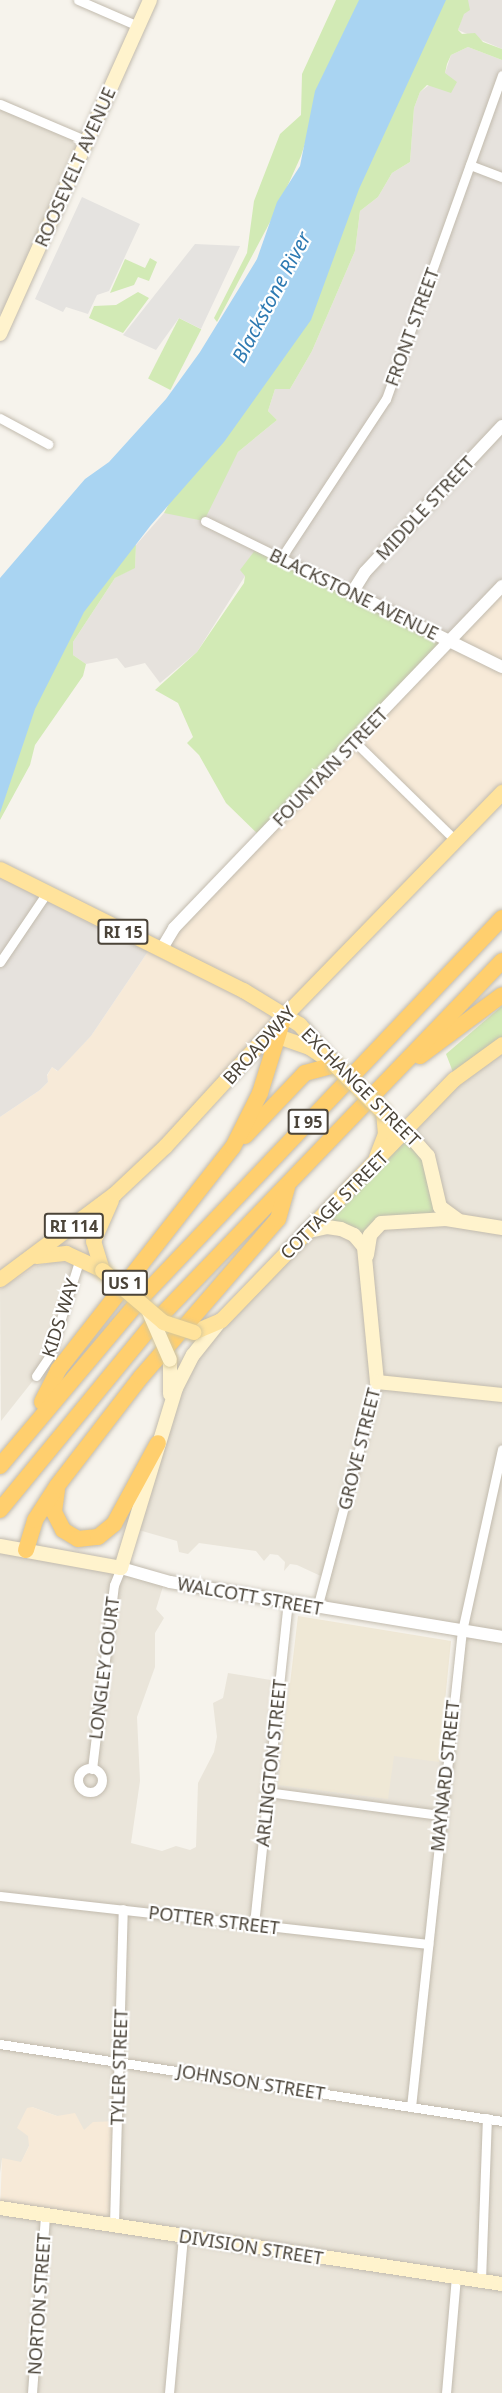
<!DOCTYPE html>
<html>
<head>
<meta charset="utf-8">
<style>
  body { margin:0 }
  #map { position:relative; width:502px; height:2393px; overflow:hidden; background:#f6f3ec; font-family:"Noto Sans",sans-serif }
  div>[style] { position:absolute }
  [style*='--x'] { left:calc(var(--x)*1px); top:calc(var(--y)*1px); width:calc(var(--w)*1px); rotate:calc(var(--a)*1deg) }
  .residential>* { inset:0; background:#eae5da }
  .commercial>* { inset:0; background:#f7ead8 }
  .industrial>* { inset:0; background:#e6e2dd }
  .education>* { inset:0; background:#efe8d6 }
  .green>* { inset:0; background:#d2eab5; transform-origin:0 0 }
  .parking>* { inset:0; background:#e5e3e0 }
  .water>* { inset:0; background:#a9d4f2 }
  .roads { filter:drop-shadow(0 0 2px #c2bbae) drop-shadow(0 0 2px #c2bbae) }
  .minor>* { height:9px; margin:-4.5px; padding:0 4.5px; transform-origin:4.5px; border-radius:4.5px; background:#fff }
  .minor>.ring { margin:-4.5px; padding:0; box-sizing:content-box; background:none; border:9px solid #fff; border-radius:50% }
  .tertiary>* { height:12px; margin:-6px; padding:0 6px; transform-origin:6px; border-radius:6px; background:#fff }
  .secondary>* { height:14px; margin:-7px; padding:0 7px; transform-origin:7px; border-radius:7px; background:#fff3cd }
  .primary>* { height:15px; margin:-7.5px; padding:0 7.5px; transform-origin:7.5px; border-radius:7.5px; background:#ffe39c }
  .motorway>* { height:16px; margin:-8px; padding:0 8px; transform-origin:8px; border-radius:8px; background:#ffcf6e }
  .bridges { filter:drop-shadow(0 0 2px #d6c79b) drop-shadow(0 0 2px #d6c79b) }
  .secondary-bridge>* { height:14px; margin:-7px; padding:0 7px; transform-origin:7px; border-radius:7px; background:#fff3cd }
  .primary-bridge>* { height:15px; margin:-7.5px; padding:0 7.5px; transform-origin:7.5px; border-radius:7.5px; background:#ffe39c }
  span { translate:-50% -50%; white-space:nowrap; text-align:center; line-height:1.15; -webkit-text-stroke:4.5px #fff; paint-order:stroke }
  .shield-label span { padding:2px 4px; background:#fff; border:2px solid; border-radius:4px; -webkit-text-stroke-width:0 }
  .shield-label { font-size:16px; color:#4b4439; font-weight:700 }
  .street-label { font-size:18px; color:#4b4439 }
  .water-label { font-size:20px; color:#2e7ab2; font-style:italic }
</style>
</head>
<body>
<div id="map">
  <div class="residential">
    <i style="clip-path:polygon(0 108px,84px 143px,8px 318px,0 313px)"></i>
    <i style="clip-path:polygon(502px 1047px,502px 2393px,0 2393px,0 2213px,84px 2130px,69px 2116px,57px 2116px,32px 2107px,29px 2146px,21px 2163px,2px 2159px,0 2173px,0 1550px,164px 1583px,156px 1609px,164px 1618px,155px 1633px,155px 1667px,137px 1717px,140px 1781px,131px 1843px,162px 1851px,176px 1846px,190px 1850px,196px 1847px,198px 1783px,214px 1752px,217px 1737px,213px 1703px,223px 1698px,228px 1673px,350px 1693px,352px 1735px,447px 1738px,459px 1637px,318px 1609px,325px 1578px,297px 1565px,290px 1564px,284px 1571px,285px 1562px,278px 1555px,270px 1554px,264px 1561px,256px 1551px,199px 1543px,188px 1554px,179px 1552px,177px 1541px,135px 1529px,193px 1356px,409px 1134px,456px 1080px)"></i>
    <i style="clip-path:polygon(62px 1260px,75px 1265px,43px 1368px,1px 1421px,0 1289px,33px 1267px)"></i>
  </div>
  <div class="commercial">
    <i style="clip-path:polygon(502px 590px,502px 798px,112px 1200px,93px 1244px,99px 1266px,45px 1261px,0 1289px,0 1117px,40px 1090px,48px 1082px,47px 1076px,52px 1067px,57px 1071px,91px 1036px,149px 950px,155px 951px)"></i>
    <i style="clip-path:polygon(32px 2107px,57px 2116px,75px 2113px,84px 2130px,93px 2122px,120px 2121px,118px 2229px,0 2213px,2px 2158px,21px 2162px,29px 2146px,28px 2136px,17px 2128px,27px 2108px)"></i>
  </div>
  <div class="industrial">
    <i style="clip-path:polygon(468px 0,502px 0,502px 49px,458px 30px)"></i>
    <i style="clip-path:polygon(468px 47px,502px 60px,502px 590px,447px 644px,245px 576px,197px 652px,160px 683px,145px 663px,125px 668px,117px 658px,86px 664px,73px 655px,73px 642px,115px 578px,135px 567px,136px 545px,164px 513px,179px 513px,222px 482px,238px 452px,277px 420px,268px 411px,275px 389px,290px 389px,312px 351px,355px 251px,360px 211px,378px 197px,392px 173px,410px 162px,414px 108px,420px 92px,445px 73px,451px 55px)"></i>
    <i style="clip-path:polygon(0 873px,149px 950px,91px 1036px,58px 1071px,52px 1067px,47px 1075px,48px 1082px,40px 1090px,0 1117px)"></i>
  </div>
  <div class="education">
    <i style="clip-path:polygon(298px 1616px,451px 1641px,439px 1762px,394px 1756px,388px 1799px,278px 1785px)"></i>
  </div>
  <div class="green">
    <i style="clip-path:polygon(336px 0,363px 0,330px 65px,301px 156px,278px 207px,217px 322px,214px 318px,247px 253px,254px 201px,280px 134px,301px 115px,302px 74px)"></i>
    <i style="clip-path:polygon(435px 0,468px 0,470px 10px,464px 14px,458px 30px,462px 34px,475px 33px,483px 42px,502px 49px,502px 60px,468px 47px,451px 55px,447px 64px,445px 73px,457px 82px,451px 93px,427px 85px,420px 92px,414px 108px,410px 162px,392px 173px,378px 197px,360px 211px,355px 251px,312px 351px,290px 389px,275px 389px,268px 411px,277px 420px,238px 452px,204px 521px,164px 513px)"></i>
    <i style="clip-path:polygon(150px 258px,157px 262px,149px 281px,138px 277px,134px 285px,110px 293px,125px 259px,145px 268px)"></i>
    <i style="clip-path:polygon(138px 292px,149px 298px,123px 333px,89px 318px,94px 306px,116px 305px)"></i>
    <i style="left:179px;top:318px;width:25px;height:68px;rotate:27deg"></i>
    <i style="clip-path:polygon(136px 545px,135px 568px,115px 578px,73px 642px,73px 655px,86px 664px,83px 676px,35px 745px,30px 765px,0 820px,0 777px,64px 623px,127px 548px)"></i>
    <i style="clip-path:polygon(256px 549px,444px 645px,261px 837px,226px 803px,199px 755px,187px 743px,193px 737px,178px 703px,155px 690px,197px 652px,244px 583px,245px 576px,240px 570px)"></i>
    <i style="clip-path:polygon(502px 1006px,502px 1047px,456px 1080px,446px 1054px)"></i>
    <i style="clip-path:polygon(401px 1136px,424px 1150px,447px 1221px,385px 1225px,365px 1245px,317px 1226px)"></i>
  </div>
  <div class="parking">
    <i style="clip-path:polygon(82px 197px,140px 224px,109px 291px,97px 295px,88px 314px,66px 307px,63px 312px,35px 299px)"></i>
    <i style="clip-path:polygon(195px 244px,240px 246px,201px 329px,179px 318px,156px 350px,123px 335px)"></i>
  </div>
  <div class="water">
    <i style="clip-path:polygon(359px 0,446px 0,359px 189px,311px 320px,224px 442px,151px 525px,84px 612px,35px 709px,0 813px,0 578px,85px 479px,109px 462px,166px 399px,200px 352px,257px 259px,277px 202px,300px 166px,315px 91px)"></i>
  </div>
  <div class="roads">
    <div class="minor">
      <i style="--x:78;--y:0;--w:65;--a:23.4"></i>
      <i style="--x:0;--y:104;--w:95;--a:23"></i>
      <i style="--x:470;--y:165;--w:34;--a:21"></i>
      <i style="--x:0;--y:418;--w:55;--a:28.4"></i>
      <i style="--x:205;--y:521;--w:164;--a:26.1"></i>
      <i style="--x:281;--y:558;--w:191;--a:-56.6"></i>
      <i style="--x:386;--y:399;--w:344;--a:-70.3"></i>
      <i style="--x:355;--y:742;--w:141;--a:44.4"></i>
      <i style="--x:0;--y:962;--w:82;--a:-55.9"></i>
      <i style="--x:36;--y:1376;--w:23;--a:-56"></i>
      <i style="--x:49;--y:1357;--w:104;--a:-72.6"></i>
      <i style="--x:317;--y:1608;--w:234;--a:-75.1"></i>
      <i class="ring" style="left:78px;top:1768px;width:15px;height:15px"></i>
      <i style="--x:92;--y:1769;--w:185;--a:-83.2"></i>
      <i style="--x:114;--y:1585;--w:18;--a:-68"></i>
      <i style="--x:267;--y:1792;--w:175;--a:7.6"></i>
      <i style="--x:0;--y:1896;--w:431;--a:6.4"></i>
      <i style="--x:254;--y:1924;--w:323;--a:-84"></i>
      <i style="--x:0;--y:2044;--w:508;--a:8.72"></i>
      <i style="--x:411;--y:2107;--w:479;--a:-83.9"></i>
      <i style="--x:462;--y:1631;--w:186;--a:-77.6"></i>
      <i style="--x:114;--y:2224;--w:315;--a:-88.4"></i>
      <i style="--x:481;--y:2280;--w:162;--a:-87.9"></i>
      <i style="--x:32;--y:2393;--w:178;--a:-85.8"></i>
      <i style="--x:169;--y:2393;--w:157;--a:-84.9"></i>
      <i style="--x:446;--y:2393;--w:116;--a:-85.1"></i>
    </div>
    <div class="tertiary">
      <i style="--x:502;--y:426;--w:200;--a:133.2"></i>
      <i style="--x:365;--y:572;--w:25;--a:122"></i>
      <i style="--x:352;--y:593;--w:167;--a:26.3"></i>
      <i style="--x:161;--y:950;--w:26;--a:-59"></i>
      <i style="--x:174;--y:928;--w:474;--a:-46.2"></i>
      <i style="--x:121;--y:1568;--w:51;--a:15.9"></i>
      <i style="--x:170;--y:1582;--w:337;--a:9.4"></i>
    </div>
    <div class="secondary">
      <i style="--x:0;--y:334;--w:366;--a:-65.8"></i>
      <i style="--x:406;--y:1131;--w:33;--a:49"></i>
      <i style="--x:428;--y:1156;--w:52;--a:76.8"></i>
      <i style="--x:440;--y:1207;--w:22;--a:36"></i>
      <i style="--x:305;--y:1232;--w:23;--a:-13"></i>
      <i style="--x:327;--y:1227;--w:14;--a:8"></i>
      <i style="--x:341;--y:1229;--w:14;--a:25"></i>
      <i style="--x:354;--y:1235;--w:16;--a:50"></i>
      <i style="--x:364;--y:1247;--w:136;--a:84.5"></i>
      <i style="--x:377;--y:1382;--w:126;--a:5.9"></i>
      <i style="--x:367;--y:1255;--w:20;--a:-81"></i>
      <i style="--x:370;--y:1235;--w:16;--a:-47"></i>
      <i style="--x:381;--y:1223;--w:65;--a:-3.5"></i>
      <i style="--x:446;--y:1219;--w:57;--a:9.1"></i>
      <i style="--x:170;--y:1360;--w:34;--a:90"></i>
      <i style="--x:0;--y:1546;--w:123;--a:10.3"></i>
      <i style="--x:121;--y:1568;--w:188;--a:-73"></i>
      <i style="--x:176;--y:1388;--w:37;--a:-63"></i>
      <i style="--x:193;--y:1355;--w:45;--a:-51.3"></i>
      <i style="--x:0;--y:2208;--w:508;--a:8.61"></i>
    </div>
    <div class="primary">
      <i style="--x:0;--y:869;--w:271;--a:26.5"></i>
      <i style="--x:243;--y:990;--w:66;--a:31.3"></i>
      <i style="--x:299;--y:1024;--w:55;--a:48.7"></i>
      <i style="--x:269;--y:1033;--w:42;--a:19.3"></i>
      <i style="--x:309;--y:1047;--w:18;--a:34"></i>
      <i style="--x:376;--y:1157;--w:25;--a:-69"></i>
      <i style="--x:385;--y:1134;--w:22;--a:-95"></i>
      <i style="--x:36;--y:1256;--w:30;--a:-6"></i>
      <i style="--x:66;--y:1253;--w:40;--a:25"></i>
      <i style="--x:102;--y:1270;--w:30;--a:-107"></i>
      <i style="--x:93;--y:1241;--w:45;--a:-66.3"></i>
      <i style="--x:0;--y:1279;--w:142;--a:-36.7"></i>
      <i style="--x:114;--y:1194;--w:70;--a:-43.3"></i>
      <i style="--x:165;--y:1146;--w:176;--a:-47.5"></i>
      <i style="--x:284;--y:1016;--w:313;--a:-45.8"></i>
      <i style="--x:193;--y:1332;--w:30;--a:-23"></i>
      <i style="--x:221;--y:1320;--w:335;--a:-46"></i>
      <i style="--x:454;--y:1079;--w:59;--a:-36.1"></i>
    </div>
    <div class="motorway">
      <i style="--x:420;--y:1056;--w:102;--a:-36.6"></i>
      <i style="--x:245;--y:1136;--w:87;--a:-46.4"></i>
      <i style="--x:305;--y:1073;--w:31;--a:-15"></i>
      <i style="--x:42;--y:1402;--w:36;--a:-63"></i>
      <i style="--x:58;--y:1370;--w:283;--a:-51.9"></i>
      <i style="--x:233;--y:1147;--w:60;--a:-63.4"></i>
      <i style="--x:260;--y:1093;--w:81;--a:-72.7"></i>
      <i style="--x:0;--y:1466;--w:224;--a:-49.9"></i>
      <i style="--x:144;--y:1295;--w:520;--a:-46.48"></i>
      <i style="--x:57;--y:1490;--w:22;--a:98"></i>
      <i style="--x:54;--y:1512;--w:20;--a:63"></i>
      <i style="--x:63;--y:1530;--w:17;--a:31"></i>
      <i style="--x:78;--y:1539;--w:20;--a:-6"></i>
      <i style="--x:98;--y:1537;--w:21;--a:-39"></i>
      <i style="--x:114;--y:1524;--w:92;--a:-61.5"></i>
      <i style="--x:0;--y:1510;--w:239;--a:-50.6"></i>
      <i style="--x:152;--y:1325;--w:505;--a:-46.12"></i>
      <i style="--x:26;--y:1550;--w:31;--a:-73"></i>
      <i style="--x:35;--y:1520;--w:40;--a:-57.1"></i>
      <i style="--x:57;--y:1486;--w:138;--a:-52.4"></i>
      <i style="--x:141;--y:1377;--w:209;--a:-49.1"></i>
      <i style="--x:278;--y:1219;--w:33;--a:-74"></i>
    </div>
  </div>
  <div class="bridges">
    <div class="secondary-bridge">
      <i style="--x:149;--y:1312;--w:52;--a:66.4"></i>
    </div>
    <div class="primary-bridge">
      <i style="--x:335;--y:1065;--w:67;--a:44.4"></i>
      <i style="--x:102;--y:1270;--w:80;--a:40.4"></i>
      <i style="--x:163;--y:1322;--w:32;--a:18"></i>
    </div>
  </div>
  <div class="shield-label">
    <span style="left:123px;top:932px">RI 15</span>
    <span style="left:308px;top:1122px">I 95</span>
    <span style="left:74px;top:1226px">RI 114</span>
    <span style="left:125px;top:1283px">US 1</span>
  </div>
  <div class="street-label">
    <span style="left:75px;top:167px;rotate:-66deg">ROOSEVELT AVENUE</span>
    <span style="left:412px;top:327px;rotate:-70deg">FRONT STREET</span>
    <span style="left:425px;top:508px;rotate:-47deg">MIDDLE STREET</span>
    <span style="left:354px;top:594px;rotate:26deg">BLACKSTONE AVENUE</span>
    <span style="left:330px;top:767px;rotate:-46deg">FOUNTAIN STREET</span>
    <span style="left:259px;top:1045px;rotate:-48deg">BROADWAY</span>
    <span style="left:361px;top:1087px;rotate:45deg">EXCHANGE STREET</span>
    <span style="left:334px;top:1205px;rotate:-45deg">COTTAGE STREET</span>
    <span style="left:60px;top:1318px;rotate:-72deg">KIDS WAY</span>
    <span style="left:359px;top:1449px;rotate:-76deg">GROVE STREET</span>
    <span style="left:250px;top:1596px;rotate:10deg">WALCOTT STREET</span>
    <span style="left:104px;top:1668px;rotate:-83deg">LONGLEY COURT</span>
    <span style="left:271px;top:1763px;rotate:-84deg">ARLINGTON STREET</span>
    <span style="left:445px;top:1776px;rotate:-84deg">MAYNARD STREET</span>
    <span style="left:214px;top:1920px;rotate:7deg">POTTER STREET</span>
    <span style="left:119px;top:2067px;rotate:-88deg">TYLER STREET</span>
    <span style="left:251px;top:2082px;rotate:9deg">JOHNSON STREET</span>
    <span style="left:251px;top:2247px;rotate:9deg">DIVISION STREET</span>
    <span style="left:39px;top:2304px;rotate:-86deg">NORTON STREET</span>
  </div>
  <div class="water-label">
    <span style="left:271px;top:297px;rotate:-62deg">Blackstone River</span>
  </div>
</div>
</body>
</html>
